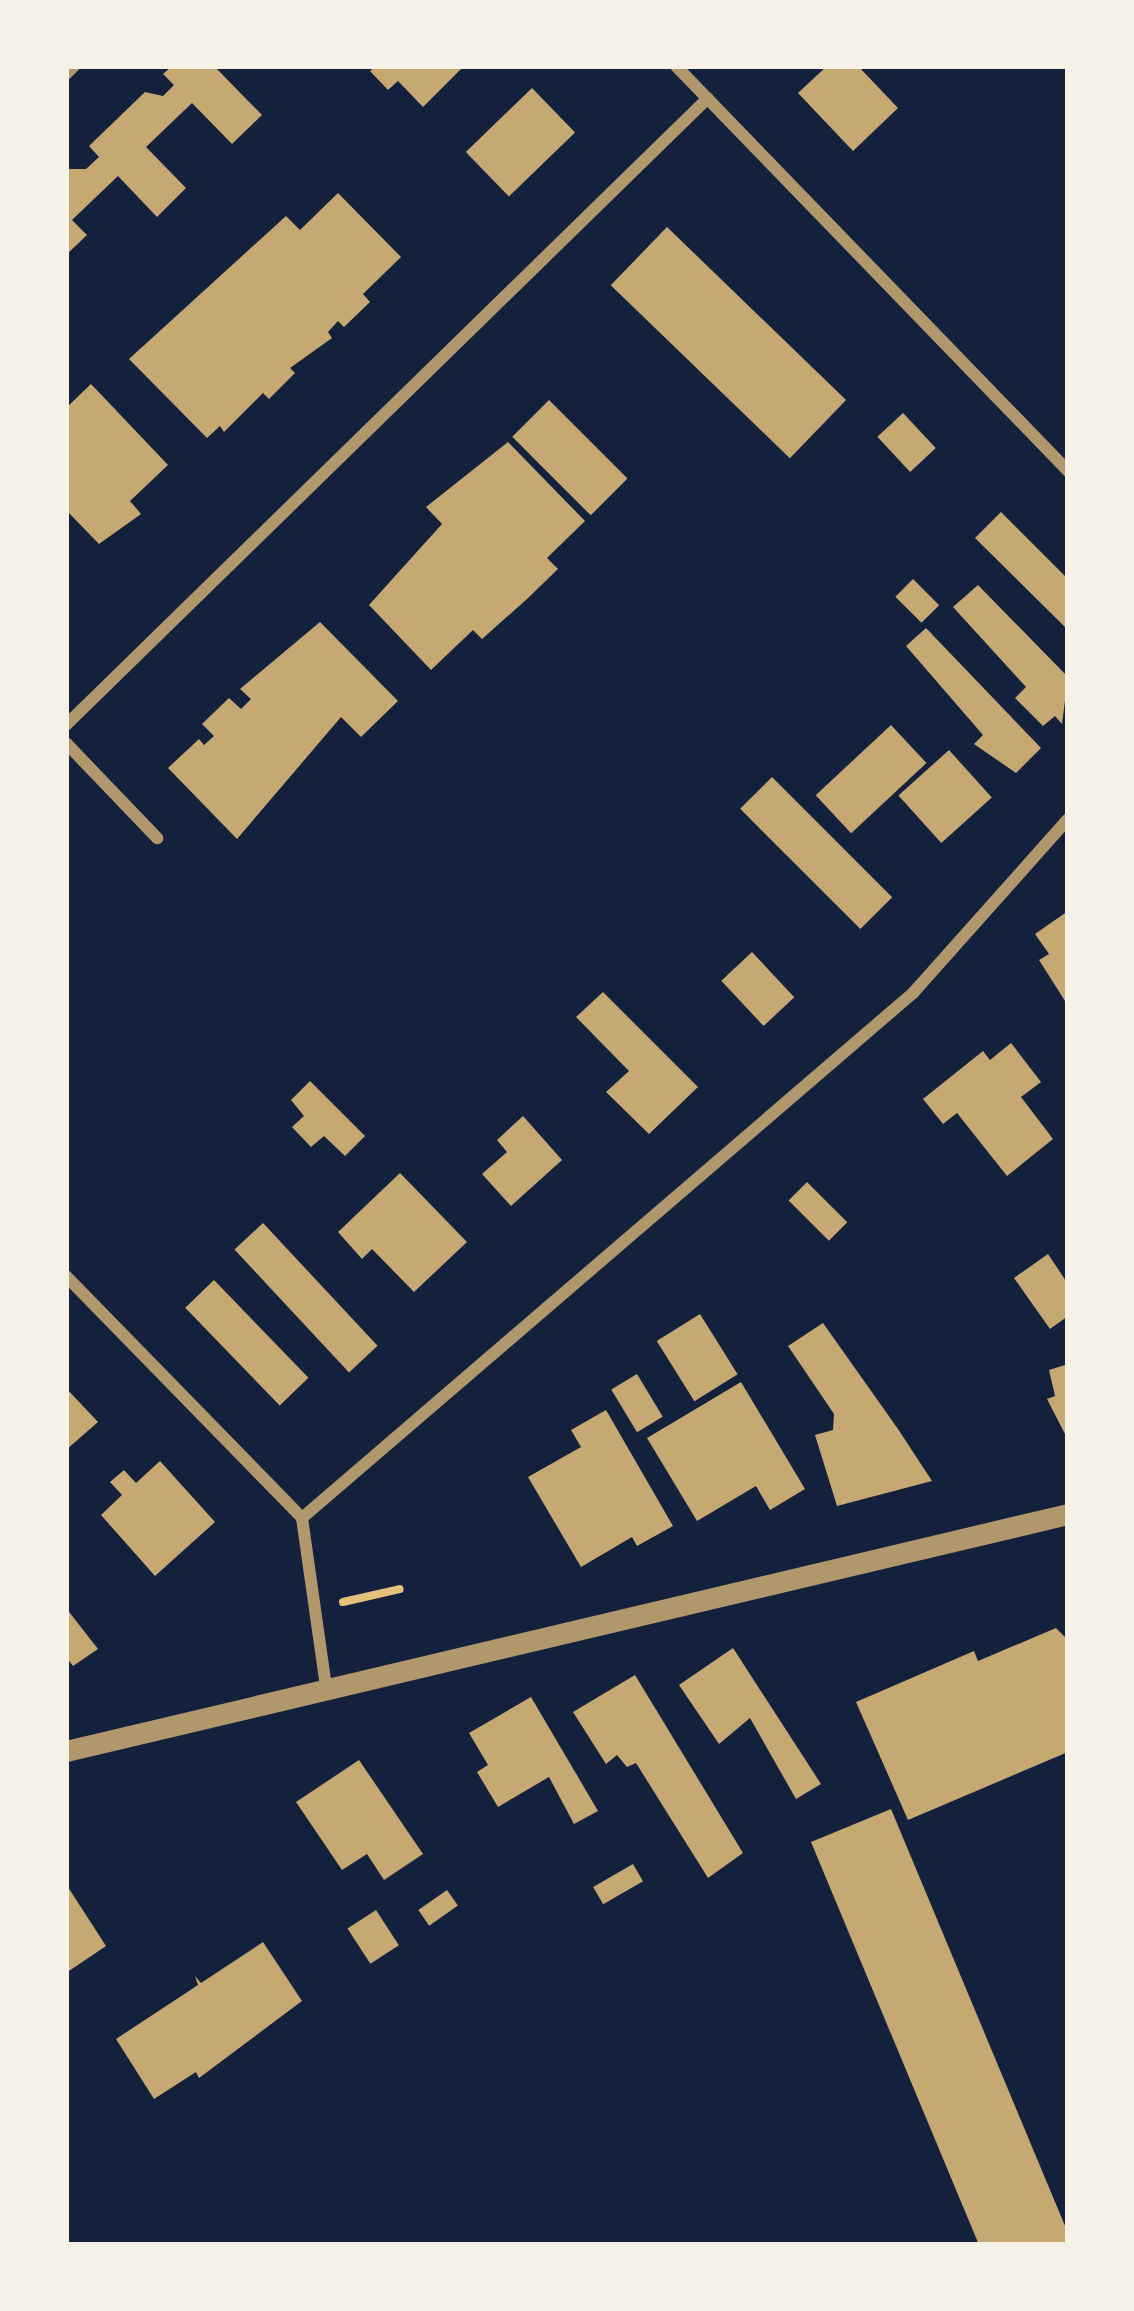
<!DOCTYPE html>
<html>
<head>
<meta charset="utf-8">
<style>
  body { margin:0 }
  #map { position:relative; width:1134px; height:2311px; overflow:hidden; background:#14213d; font-family:"PT Sans Narrow",sans-serif }
  div>[style] { position:absolute }
  [style*='--x'] { left:calc(var(--x)*1px); top:calc(var(--y)*1px); width:calc(var(--w)*1px); rotate:calc(var(--a)*1deg) }
  .building>* { inset:0; background:#c6a872; transform-origin:0 0 }
  .path>* { height:8px; margin:-4px; padding:0 4px; transform-origin:4px; border-radius:4px; background:#e5c07b }
  .minor>* { height:12px; margin:-6px; padding:0 6px; transform-origin:6px; border-radius:6px; background:#b1986c }
  .tertiary>* { height:21px; margin:-10.5px; padding:0 10.5px; transform-origin:10.5px; border-radius:10.5px; background:#b1986c }
  span { translate:-50% -50%; white-space:nowrap; text-align:center; line-height:1.15; -webkit-text-stroke:12px #f6f1e7; paint-order:stroke }
  .frame { position:absolute; inset:0; border:69px solid #f6f1e7; pointer-events:none }
</style>
</head>
<body>
<div id="map">
  <div class="building">
    <i style="clip-path:polygon(172px 66px,214px 66px,262px 115px,232px 144px,192px 103px,146px 147px,186px 188px,157px 217px,118px 176px,72px 220px,87px 235px,66px 255px,66px 169px,86px 169px,99px 157px,89px 146px,145px 92px,163px 96px,174px 85px,163px 74px)"></i>
    <i style="clip-path:polygon(376px 66px,464px 66px,423px 107px,398px 81px,388px 90px,370px 71px)"></i>
    <i style="clip-path:polygon(827px 66px,858px 66px,898px 108px,853px 151px,798px 93px)"></i>
    <i style="left:532px;top:88px;width:62px;height:92px;rotate:46deg"></i>
    <i style="clip-path:polygon(338px 193px,401px 257px,363px 294px,370px 302px,344px 327px,338px 321px,328px 332px,332px 338px,290px 368px,295px 373px,269px 399px,263px 393px,224px 432px,220px 426px,207px 438px,129px 359px,286px 216px,300px 230px)"></i>
    <i style="left:667px;top:227px;width:249px;height:81px;rotate:44deg"></i>
    <i style="clip-path:polygon(91px 384px,168px 465px,130px 501px,141px 514px,99px 544px,66px 510px,66px 408px)"></i>
    <i style="left:549px;top:400px;width:111px;height:52px;rotate:45deg"></i>
    <i style="left:903px;top:413px;width:48px;height:35px;rotate:47deg"></i>
    <i style="clip-path:polygon(508px 442px,585px 521px,547px 558px,558px 569px,527px 599px,482px 639px,473px 630px,431px 670px,369px 605px,442px 524px,426px 507px)"></i>
    <i style="clip-path:polygon(1001px 512px,1068px 579px,1068px 630px,975px 538px)"></i>
    <i style="left:913px;top:579px;width:37px;height:25px;rotate:45deg"></i>
    <i style="clip-path:polygon(978px 585px,1068px 677px,1062px 724px,1055px 716px,1043px 726px,1015px 698px,1026px 687px,953px 607px)"></i>
    <i style="clip-path:polygon(320px 622px,398px 701px,361px 737px,341px 717px,237px 839px,168px 768px,199px 739px,204px 745px,214px 736px,202px 724px,229px 698px,241px 709px,251px 699px,240px 689px)"></i>
    <i style="clip-path:polygon(926px 628px,1041px 748px,1016px 773px,974px 744px,983px 735px,906px 646px)"></i>
    <i style="left:891px;top:725px;width:52px;height:103px;rotate:47deg"></i>
    <i style="left:949px;top:750px;width:64px;height:68px;rotate:48deg"></i>
    <i style="left:772px;top:777px;width:170px;height:45px;rotate:45deg"></i>
    <i style="clip-path:polygon(1068px 911px,1068px 999px,1065px 1001px,1039px 960px,1049px 954px,1035px 934px)"></i>
    <i style="left:752px;top:952px;width:62px;height:42px;rotate:47deg"></i>
    <i style="clip-path:polygon(603px 992px,698px 1087px,649px 1134px,606px 1092px,629px 1071px,576px 1017px)"></i>
    <i style="clip-path:polygon(1011px 1043px,1041px 1082px,1021px 1097px,1053px 1139px,1007px 1176px,957px 1113px,943px 1124px,923px 1099px,983px 1051px,990px 1060px)"></i>
    <i style="clip-path:polygon(310px 1081px,365px 1136px,345px 1156px,324px 1136px,311px 1147px,292px 1127px,304px 1116px,291px 1100px)"></i>
    <i style="clip-path:polygon(523px 1116px,562px 1160px,511px 1206px,482px 1174px,507px 1152px,497px 1140px)"></i>
    <i style="clip-path:polygon(400px 1173px,467px 1242px,414px 1292px,372px 1249px,362px 1259px,338px 1232px)"></i>
    <i style="left:807px;top:1182px;width:57px;height:26px;rotate:45deg"></i>
    <i style="left:263px;top:1223px;width:168px;height:39px;rotate:47deg"></i>
    <i style="clip-path:polygon(1048px 1254px,1068px 1284px,1068px 1316px,1050px 1329px,1014px 1278px)"></i>
    <i style="left:214px;top:1280px;width:136px;height:40px;rotate:46deg"></i>
    <i style="left:700px;top:1314px;width:71px;height:51px;rotate:58deg"></i>
    <i style="clip-path:polygon(823px 1323px,898px 1429px,932px 1481px,837px 1506px,815px 1435px,833px 1430px,834px 1414px,788px 1346px)"></i>
    <i style="clip-path:polygon(1068px 1364px,1068px 1438px,1067px 1438px,1047px 1399px,1055px 1396px,1049px 1370px)"></i>
    <i style="left:637px;top:1374px;width:50px;height:30px;rotate:59deg"></i>
    <i style="clip-path:polygon(741px 1382px,805px 1489px,770px 1510px,756px 1486px,697px 1521px,647px 1438px)"></i>
    <i style="clip-path:polygon(66px 1388px,98px 1422px,66px 1450px)"></i>
    <i style="clip-path:polygon(606px 1410px,673px 1526px,637px 1546px,632px 1537px,581px 1567px,528px 1477px,581px 1447px,571px 1430px)"></i>
    <i style="clip-path:polygon(160px 1461px,215px 1522px,155px 1576px,101px 1515px,122px 1495px,110px 1482px,124px 1470px,136px 1483px)"></i>
    <i style="clip-path:polygon(66px 1608px,98px 1649px,73px 1666px,66px 1657px)"></i>
    <i style="clip-path:polygon(1056px 1628px,1068px 1640px,1068px 1752px,908px 1820px,856px 1702px,974px 1651px,978px 1661px)"></i>
    <i style="clip-path:polygon(733px 1648px,821px 1784px,796px 1799px,750px 1718px,719px 1744px,679px 1685px)"></i>
    <i style="clip-path:polygon(635px 1675px,743px 1853px,708px 1878px,636px 1763px,627px 1767px,617px 1755px,606px 1764px,573px 1712px)"></i>
    <i style="clip-path:polygon(531px 1697px,598px 1811px,574px 1824px,549px 1777px,498px 1807px,477px 1772px,488px 1765px,469px 1733px)"></i>
    <i style="clip-path:polygon(359px 1760px,423px 1854px,384px 1880px,367px 1854px,342px 1870px,296px 1802px)"></i>
    <i style="clip-path:polygon(891px 1809px,1068px 2233px,1068px 2245px,979px 2245px,811px 1842px)"></i>
    <i style="left:633px;top:1864px;width:20px;height:46px;rotate:60deg"></i>
    <i style="clip-path:polygon(66px 1884px,106px 1946px,66px 1973px)"></i>
    <i style="left:447px;top:1890px;width:19px;height:35px;rotate:55deg"></i>
    <i style="left:376px;top:1910px;width:42px;height:34px;rotate:57deg"></i>
    <i style="clip-path:polygon(263px 1942px,302px 2001px,199px 2078px,196px 2072px,154px 2099px,116px 2039px,198px 1985px,195px 1976px,201px 1983px)"></i>
  </div>
  <div class="path">
    <i style="--x:343;--y:1602;--w:58;--a:-12.8"></i>
  </div>
  <div class="minor">
    <i style="--x:676;--y:66;--w:564;--a:45.93"></i>
    <i style="--x:66;--y:74;--w:11;--a:-45"></i>
    <i style="--x:66;--y:725;--w:897;--a:-44.32"></i>
    <i style="--x:66;--y:743;--w:132;--a:46.2"></i>
    <i style="--x:66;--y:1276;--w:338;--a:45.7"></i>
    <i style="--x:302;--y:1518;--w:806;--a:-40.67"></i>
    <i style="--x:913;--y:993;--w:233;--a:-48.3"></i>
    <i style="--x:302;--y:1518;--w:170;--a:81.9"></i>
  </div>
  <div class="tertiary">
    <i style="--x:66;--y:1751;--w:1030;--a:-13.31"></i>
  </div>
  <div class="frame"></div>
</div>
</body>
</html>
